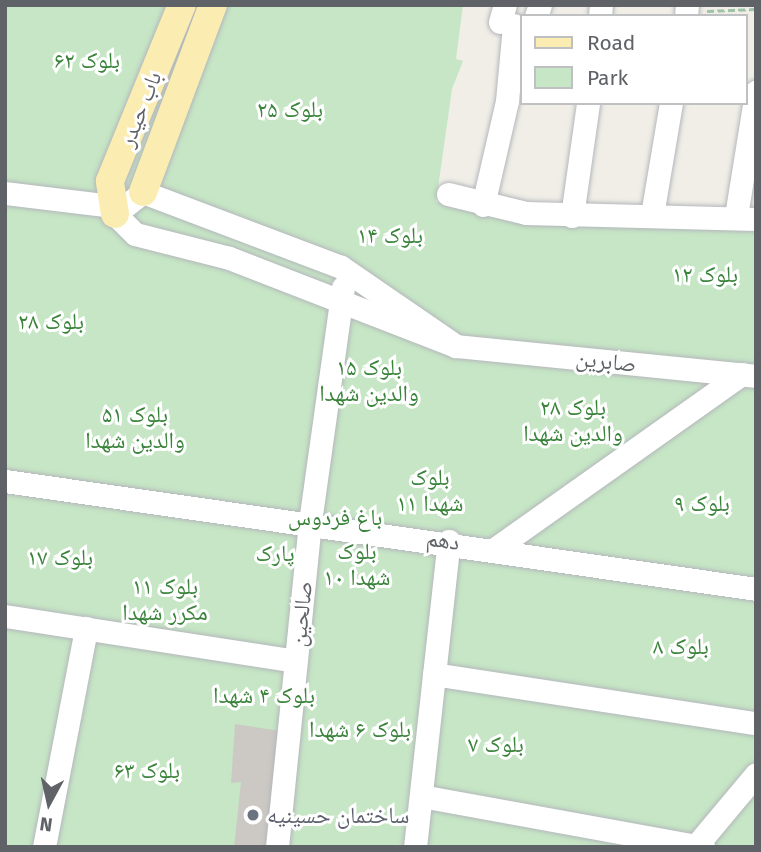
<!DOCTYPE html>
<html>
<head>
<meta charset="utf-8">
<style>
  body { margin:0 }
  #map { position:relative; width:761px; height:852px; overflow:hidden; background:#f0eee7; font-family:"Fira Sans","Noto Naskh Arabic",sans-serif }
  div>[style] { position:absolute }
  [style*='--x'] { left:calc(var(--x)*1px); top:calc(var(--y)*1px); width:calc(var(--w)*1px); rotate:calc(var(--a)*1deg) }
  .green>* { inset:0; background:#c6e6c5 }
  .building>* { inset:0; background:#ccc9c4 }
  .path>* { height:2.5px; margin-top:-1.25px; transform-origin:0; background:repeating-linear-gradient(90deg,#9dc4a8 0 7px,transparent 0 10.5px) }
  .roads { filter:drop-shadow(0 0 2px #b4b7bb) drop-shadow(0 0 2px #b4b7bb) }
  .minor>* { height:23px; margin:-11.5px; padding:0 11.5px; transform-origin:11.5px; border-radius:11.5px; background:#fff }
  .major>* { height:28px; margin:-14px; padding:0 14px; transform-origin:14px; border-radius:14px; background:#fbedb1 }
  .dots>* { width:19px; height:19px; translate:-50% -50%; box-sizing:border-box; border:4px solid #fff; border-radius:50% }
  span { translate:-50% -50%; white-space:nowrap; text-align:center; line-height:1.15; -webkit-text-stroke:6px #fff; paint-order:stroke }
  .park-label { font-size:23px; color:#3a833b }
  .street-label { font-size:23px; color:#5f6267 }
  .worship-label { font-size:23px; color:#5b616d }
  .left { translate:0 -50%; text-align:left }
  .frame { position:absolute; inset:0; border:7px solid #5f6267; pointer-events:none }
  .legend { position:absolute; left:520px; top:14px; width:228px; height:91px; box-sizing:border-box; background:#fff; border:2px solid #bfc0c2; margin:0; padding:9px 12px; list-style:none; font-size:21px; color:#5f6267 }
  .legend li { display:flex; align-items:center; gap:14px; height:35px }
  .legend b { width:35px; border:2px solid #bfc0c2 }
  .north { position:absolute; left:14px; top:768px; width:70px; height:70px; -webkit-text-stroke:5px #fff; paint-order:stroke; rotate:188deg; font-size:19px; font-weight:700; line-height:28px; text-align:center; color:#5f6267 }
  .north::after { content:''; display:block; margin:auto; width:24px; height:32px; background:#5f6267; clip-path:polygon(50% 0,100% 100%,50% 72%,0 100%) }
</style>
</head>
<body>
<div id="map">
  <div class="green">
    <i style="clip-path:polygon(5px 5px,463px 5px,456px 59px,463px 61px,452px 89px,436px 202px,574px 227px,756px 225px,756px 847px,5px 847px)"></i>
  </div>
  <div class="building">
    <i style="clip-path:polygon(235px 724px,281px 731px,265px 847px,234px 847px,241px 782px,231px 783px)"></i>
  </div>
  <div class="path">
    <i style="--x:707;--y:11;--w:49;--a:-2.3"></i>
  </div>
  <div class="roads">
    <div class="minor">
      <i style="--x:536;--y:16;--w:12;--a:-70"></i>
      <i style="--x:600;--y:16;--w:11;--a:-85"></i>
      <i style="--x:686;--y:16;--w:11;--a:-85"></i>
      <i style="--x:500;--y:22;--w:18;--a:-74"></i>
      <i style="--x:5;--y:193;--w:108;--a:6.9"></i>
      <i style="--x:448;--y:194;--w:80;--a:13.7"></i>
      <i style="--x:526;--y:213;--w:230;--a:1.5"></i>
      <i style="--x:483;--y:205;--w:107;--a:-77"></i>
      <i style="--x:507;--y:101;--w:76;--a:-84.7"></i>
      <i style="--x:652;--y:215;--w:114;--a:-80.4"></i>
      <i style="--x:572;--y:216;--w:114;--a:-81.9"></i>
      <i style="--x:736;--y:216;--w:126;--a:-80.8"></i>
      <i style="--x:456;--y:346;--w:140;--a:-145.5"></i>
      <i style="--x:341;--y:267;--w:212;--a:-159.3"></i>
      <i style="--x:143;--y:192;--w:36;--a:142"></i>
      <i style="--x:115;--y:214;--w:28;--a:45"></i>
      <i style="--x:135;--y:234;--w:97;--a:14.3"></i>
      <i style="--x:229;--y:258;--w:243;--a:21.2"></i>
      <i style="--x:456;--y:346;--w:301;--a:5.7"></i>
      <i style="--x:5;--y:481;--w:759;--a:8.18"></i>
      <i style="--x:496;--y:548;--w:301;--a:-35.3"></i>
      <i style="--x:5;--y:616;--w:294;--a:8.8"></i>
      <i style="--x:434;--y:674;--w:326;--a:8.7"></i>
      <i style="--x:421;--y:796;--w:287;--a:10.3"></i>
      <i style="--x:44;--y:847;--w:223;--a:-79.1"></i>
      <i style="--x:277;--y:847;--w:327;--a:-84.2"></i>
      <i style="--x:310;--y:522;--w:237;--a:-82"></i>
      <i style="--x:415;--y:847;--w:308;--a:-83.7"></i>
      <i style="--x:695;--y:847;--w:95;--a:-50.1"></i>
    </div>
    <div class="major">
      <i style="--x:143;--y:192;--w:200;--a:-69.5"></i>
      <i style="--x:115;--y:214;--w:33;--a:-99"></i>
      <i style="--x:110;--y:181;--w:190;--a:-67.8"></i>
    </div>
  </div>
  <div class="dots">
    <i style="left:253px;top:815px;background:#6b7280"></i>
  </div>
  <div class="park-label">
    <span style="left:87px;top:60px">بلوک ۶۲</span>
    <span style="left:290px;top:109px">بلوک ۲۵</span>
    <span style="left:390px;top:235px">بلوک ۱۴</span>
    <span style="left:705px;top:274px">بلوک ۱۲</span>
    <span style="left:51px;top:321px">بلوک ۲۸</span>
    <span style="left:369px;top:380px">بلوک ۱۵<br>والدین شهدا</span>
    <span style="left:573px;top:420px">بلوک ۲۸<br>والدین شهدا</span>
    <span style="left:135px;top:427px">بلوک ۵۱<br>والدین شهدا</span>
    <span style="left:430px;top:490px">بلوک<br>۱۱ شهدا</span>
    <span style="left:702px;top:503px">بلوک ۹</span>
    <span style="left:335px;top:517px">باغ فردوس</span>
    <span style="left:357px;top:564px">بلوک<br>۱۰ شهدا</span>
    <span style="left:275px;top:553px">پارک</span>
    <span style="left:60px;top:557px">بلوک ۱۷</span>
    <span style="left:165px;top:599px">بلوک ۱۱<br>مکرر شهدا</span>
    <span style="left:681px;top:646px">بلوک ۸</span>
    <span style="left:264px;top:695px">بلوک ۴ شهدا</span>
    <span style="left:360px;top:729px">بلوک ۶ شهدا</span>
    <span style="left:496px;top:744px">بلوک ۷</span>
    <span style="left:147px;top:770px">بلوک ۶۳</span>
  </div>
  <div class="street-label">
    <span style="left:140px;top:109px;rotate:-68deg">باب حیدر</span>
    <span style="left:606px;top:361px;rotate:6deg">صابرین</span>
    <span style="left:443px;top:540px;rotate:8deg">دهم</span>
    <span style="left:301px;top:614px;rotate:-84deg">صالحین</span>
  </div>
  <div class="worship-label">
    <span class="left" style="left:267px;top:815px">ساختمان حسینیه</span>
  </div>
  <div class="frame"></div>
  <ul class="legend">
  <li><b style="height:9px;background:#fbedb1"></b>Road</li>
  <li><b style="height:19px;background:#c6e6c5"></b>Park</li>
  </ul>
  <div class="north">N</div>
</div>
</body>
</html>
